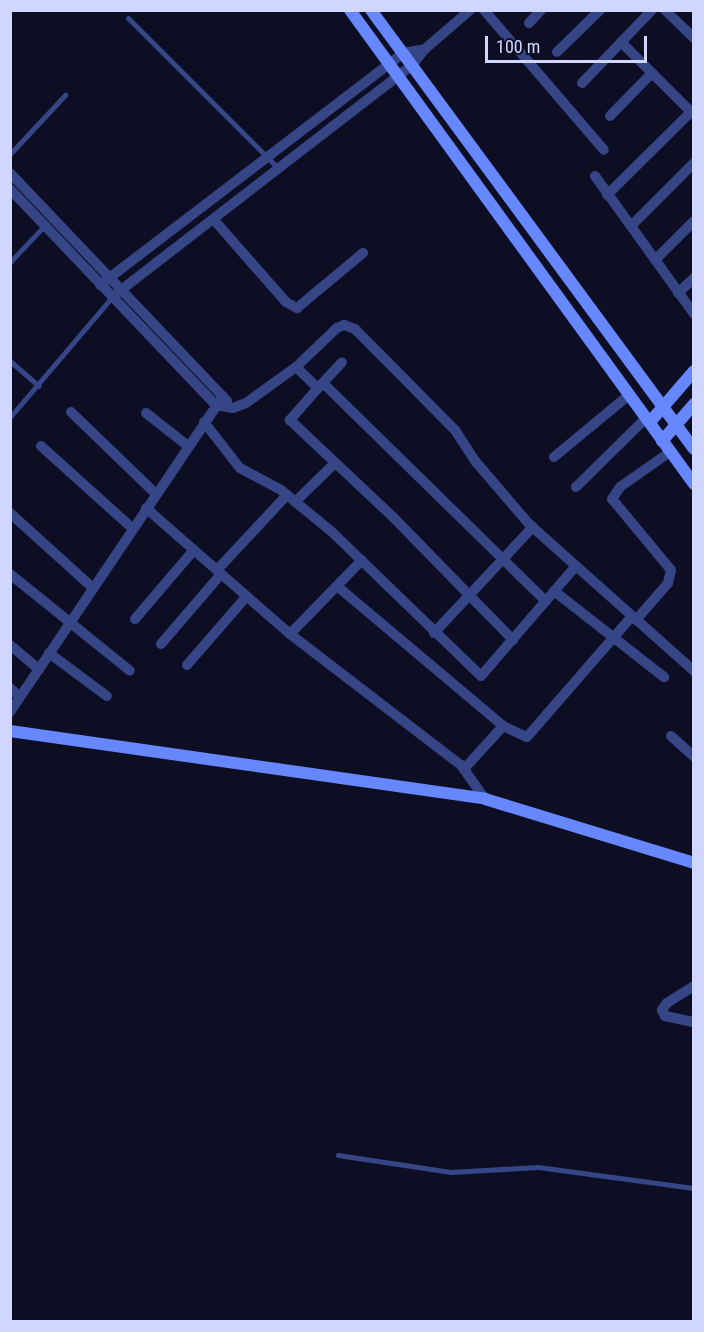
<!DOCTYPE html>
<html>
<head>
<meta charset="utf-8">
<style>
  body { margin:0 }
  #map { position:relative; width:704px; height:1332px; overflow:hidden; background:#0d0e24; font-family:"Roboto Condensed",sans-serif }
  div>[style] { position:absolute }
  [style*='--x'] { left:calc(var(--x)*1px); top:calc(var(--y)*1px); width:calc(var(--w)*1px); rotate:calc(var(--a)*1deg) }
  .lane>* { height:5px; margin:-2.5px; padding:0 2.5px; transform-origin:2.5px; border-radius:2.5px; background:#354586 }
  .street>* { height:10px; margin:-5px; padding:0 5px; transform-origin:5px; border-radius:5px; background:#354586 }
  .secondary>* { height:12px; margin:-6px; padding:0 6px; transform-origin:6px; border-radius:6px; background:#6787ff }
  span { translate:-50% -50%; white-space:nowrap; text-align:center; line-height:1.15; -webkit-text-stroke:6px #0d0e24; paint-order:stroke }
  .frame { position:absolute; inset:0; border:12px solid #d0d6ff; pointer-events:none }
  .scale { position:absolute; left:485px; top:36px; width:162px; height:27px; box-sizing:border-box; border:3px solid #d0d6ff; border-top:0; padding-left:8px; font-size:18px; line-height:21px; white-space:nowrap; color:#d0d6ff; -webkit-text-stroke:4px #0d0e24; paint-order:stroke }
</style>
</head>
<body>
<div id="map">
  <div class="lane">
    <i style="--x:128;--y:18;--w:214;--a:45"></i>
    <i style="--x:10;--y:154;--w:81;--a:-47"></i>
    <i style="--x:10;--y:262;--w:50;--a:-46.6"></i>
    <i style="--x:10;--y:361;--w:38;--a:41"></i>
    <i style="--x:10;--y:417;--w:157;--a:-49.6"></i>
    <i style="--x:338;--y:1155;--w:114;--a:8.6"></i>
    <i style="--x:451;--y:1172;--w:87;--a:-3.3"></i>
    <i style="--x:538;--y:1167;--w:157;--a:7.7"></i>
  </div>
  <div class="street">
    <i style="--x:484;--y:10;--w:184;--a:49.4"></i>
    <i style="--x:665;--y:10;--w:40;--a:44"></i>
    <i style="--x:529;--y:23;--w:18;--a:-47"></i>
    <i style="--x:621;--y:42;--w:103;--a:45"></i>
    <i style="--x:557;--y:52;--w:60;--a:-44.3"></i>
    <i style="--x:582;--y:83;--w:101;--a:-46.2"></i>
    <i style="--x:610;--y:116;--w:60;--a:-45.7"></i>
    <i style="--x:10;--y:173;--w:315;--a:46.4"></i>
    <i style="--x:595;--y:176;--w:170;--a:54.3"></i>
    <i style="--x:10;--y:189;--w:298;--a:46.4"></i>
    <i style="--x:216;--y:405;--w:17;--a:10"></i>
    <i style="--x:233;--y:408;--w:14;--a:-21"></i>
    <i style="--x:246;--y:403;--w:62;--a:-35.8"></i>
    <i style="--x:296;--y:367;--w:57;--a:-43.6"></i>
    <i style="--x:337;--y:328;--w:8;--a:-23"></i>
    <i style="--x:344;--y:325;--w:12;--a:20"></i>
    <i style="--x:355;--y:329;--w:142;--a:45.3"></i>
    <i style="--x:455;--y:430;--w:38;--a:57"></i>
    <i style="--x:476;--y:462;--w:82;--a:49.5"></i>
    <i style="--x:529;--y:524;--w:221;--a:41.7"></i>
    <i style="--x:607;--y:195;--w:118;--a:-44.7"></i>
    <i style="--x:214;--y:220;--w:109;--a:48.7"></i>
    <i style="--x:286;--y:302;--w:13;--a:29"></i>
    <i style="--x:297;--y:308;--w:86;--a:-39.8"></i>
    <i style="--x:631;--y:226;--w:89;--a:-45"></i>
    <i style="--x:655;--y:260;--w:55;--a:-45"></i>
    <i style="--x:100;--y:285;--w:382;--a:-37.4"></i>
    <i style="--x:403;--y:53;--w:22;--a:-10"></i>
    <i style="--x:678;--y:293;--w:22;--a:-43"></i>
    <i style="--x:112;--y:297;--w:379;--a:-37.7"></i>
    <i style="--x:412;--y:65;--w:21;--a:-51"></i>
    <i style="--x:425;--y:49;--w:60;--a:-40.9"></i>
    <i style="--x:296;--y:367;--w:30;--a:44"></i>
    <i style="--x:318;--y:388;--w:43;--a:131.2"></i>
    <i style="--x:290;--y:420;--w:141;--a:43.3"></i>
    <i style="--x:393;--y:517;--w:172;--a:45.7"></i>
    <i style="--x:323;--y:383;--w:312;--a:44.4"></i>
    <i style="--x:318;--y:388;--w:35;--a:-47"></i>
    <i style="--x:71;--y:412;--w:118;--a:44"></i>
    <i style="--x:146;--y:413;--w:53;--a:38.2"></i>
    <i style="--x:204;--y:422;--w:58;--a:52"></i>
    <i style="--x:240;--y:468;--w:47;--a:28.2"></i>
    <i style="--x:281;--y:490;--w:66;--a:39.5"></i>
    <i style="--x:332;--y:532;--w:207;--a:44"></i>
    <i style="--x:481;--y:676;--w:145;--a:-49.2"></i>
    <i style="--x:41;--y:446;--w:122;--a:42"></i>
    <i style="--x:554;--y:457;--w:97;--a:-39.6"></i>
    <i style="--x:576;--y:487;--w:98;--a:-44.6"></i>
    <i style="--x:295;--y:502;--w:56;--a:-44.3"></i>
    <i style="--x:146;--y:508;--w:191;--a:41.2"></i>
    <i style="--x:290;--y:634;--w:215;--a:37.5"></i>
    <i style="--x:461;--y:765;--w:42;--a:54.8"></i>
    <i style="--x:10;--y:513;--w:110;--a:42.1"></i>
    <i style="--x:217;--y:570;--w:103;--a:-47"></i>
    <i style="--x:10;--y:574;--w:154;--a:38.9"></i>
    <i style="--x:337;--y:586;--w:217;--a:40.1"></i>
    <i style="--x:554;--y:591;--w:140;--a:38"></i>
    <i style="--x:135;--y:619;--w:91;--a:-49.5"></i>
    <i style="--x:636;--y:620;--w:49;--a:-49.1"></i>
    <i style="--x:668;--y:583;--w:13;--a:-77"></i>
    <i style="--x:671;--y:570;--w:92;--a:-129.7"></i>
    <i style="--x:612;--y:499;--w:14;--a:-56"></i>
    <i style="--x:620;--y:487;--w:61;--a:-35"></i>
    <i style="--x:434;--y:633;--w:145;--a:-47"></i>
    <i style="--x:290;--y:634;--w:103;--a:-45.8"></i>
    <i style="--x:161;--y:644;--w:92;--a:-49.4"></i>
    <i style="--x:10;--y:645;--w:38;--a:40"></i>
    <i style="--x:49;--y:653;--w:72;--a:36.6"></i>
    <i style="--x:187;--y:665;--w:91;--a:-49"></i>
    <i style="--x:10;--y:688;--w:13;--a:42"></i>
    <i style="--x:10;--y:712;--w:381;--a:-56"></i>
    <i style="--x:671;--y:736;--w:31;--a:42"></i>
    <i style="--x:464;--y:769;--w:58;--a:-47.8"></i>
    <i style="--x:503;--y:726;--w:26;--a:25"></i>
    <i style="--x:527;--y:737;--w:160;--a:-49"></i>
    <i style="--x:694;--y:986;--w:32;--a:148"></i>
    <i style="--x:667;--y:1003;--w:9;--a:126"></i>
    <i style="--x:662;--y:1010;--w:7;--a:63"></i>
    <i style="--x:665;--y:1016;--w:30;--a:12"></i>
  </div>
  <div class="secondary">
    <i style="--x:350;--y:10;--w:586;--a:54.03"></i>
    <i style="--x:371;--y:10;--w:545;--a:53.66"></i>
    <i style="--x:650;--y:422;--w:67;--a:-49.2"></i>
    <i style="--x:662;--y:441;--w:49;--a:-49.1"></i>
    <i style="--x:10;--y:731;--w:480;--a:8.1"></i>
    <i style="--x:485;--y:799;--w:219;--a:17"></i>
  </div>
  <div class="frame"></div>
  <div class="scale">100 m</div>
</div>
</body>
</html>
